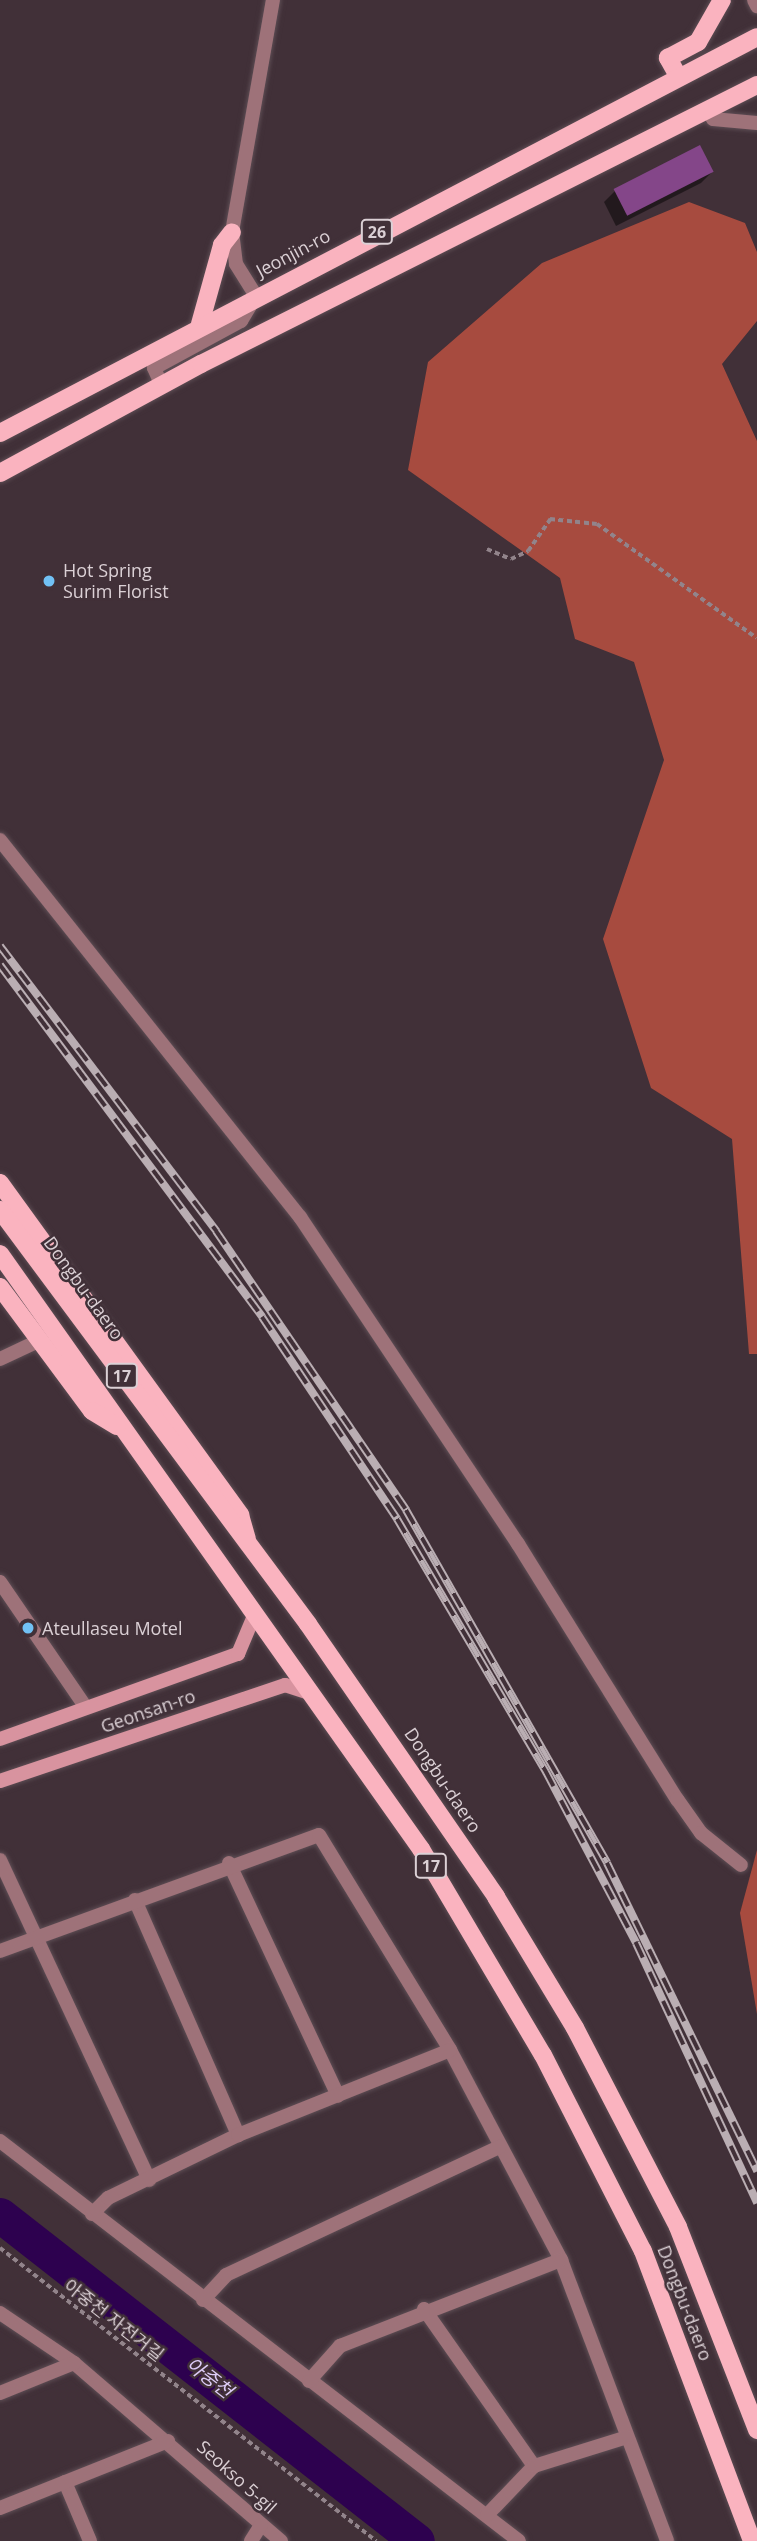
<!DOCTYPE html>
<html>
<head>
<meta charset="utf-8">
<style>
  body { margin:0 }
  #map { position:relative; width:757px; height:2541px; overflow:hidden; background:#413038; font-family:"Open Sans","Noto Sans KR",sans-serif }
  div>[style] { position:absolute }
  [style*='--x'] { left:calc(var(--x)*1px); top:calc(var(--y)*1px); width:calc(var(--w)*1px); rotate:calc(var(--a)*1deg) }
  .forest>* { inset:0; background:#a74b3f }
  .shadow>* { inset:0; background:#0007 }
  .river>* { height:35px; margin:-17.5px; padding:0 17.5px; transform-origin:17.5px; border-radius:17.5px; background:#2d014f }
  .building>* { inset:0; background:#844689; transform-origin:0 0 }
  .path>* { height:3.5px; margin-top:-1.75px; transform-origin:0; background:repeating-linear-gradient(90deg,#92848b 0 5px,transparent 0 8.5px) }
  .roads { filter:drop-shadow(0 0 2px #5d4d54) drop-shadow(0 0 2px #5d4d54) }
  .street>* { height:14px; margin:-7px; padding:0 7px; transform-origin:7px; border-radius:7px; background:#9e7279 }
  .secondary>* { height:14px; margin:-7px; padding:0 7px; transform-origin:7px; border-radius:7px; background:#d8939f }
  .primary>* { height:18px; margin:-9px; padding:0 9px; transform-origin:9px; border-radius:9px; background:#fab3bf }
  .rail>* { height:8px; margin-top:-4px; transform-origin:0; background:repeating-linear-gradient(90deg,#413038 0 16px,#baaeb3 0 32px); box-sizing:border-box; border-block:2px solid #baaeb3 }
  .dots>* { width:19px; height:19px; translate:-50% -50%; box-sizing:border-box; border:4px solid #413038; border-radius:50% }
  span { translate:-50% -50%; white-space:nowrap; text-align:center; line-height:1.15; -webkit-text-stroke:5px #413038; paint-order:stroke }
  .shield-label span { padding:2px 5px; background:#413038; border:2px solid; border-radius:5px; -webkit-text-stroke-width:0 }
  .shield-label { font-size:16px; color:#dbd0d5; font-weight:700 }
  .street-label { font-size:18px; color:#dbd0d5 }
  .poi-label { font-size:18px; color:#dbd0d5 }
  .left { translate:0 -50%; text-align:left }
  .water-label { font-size:19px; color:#ddccf7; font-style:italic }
</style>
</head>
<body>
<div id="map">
  <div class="forest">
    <i style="clip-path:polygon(689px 202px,745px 223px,757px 252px,757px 321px,722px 364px,757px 441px,757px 1354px,749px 1354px,732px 1139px,651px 1088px,603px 939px,664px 760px,634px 662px,575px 639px,560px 578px,408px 470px,428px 362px,542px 263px)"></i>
    <i style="clip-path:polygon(757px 1850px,757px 2014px,740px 1913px)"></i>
  </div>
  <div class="shadow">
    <i style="clip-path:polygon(700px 148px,712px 172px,701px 183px,616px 226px,604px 202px,615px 191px)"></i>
  </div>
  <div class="river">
    <i style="--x:0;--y:2215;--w:529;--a:38.02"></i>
  </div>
  <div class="building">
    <i style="left:700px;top:145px;width:30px;height:97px;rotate:63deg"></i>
  </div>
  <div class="path">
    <i style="--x:487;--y:549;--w:26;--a:23"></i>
    <i style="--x:511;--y:559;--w:19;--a:-25"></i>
    <i style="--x:528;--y:551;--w:39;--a:-55"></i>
    <i style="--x:550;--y:519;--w:47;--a:6.1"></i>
    <i style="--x:597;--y:524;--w:196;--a:35.5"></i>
    <i style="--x:0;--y:2248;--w:477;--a:37.9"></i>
  </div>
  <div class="roads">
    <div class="street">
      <i style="--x:754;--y:0;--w:7;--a:63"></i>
      <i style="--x:708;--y:109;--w:11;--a:63"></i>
      <i style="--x:713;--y:119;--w:44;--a:5.2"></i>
      <i style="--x:162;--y:386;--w:20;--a:-114"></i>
      <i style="--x:154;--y:368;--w:99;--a:-28.4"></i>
      <i style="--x:241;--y:321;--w:29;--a:-59"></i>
      <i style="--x:256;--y:296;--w:38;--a:-122"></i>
      <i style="--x:236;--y:264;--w:32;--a:-97"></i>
      <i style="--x:232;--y:232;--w:236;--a:-80"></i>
      <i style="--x:0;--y:840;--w:482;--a:51.5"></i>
      <i style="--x:300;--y:1217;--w:393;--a:56.3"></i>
      <i style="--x:518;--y:1544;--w:301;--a:58.1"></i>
      <i style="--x:677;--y:1799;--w:42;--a:54.8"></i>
      <i style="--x:701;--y:1833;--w:51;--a:38.7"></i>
      <i style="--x:0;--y:1359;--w:42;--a:-25.3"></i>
      <i style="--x:0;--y:1582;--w:150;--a:55.6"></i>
      <i style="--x:0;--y:1860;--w:353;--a:65"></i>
      <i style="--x:229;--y:1863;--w:257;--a:64.9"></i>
      <i style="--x:135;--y:1900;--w:257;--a:66.3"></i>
      <i style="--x:0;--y:1951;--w:339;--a:-20"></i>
      <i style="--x:319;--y:1835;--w:252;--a:58.6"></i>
      <i style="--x:450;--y:2050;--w:238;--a:62.1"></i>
      <i style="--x:561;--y:2260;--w:300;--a:69.3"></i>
      <i style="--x:0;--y:2141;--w:655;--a:37.62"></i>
      <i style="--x:92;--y:2214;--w:23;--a:-45"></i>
      <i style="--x:108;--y:2198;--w:144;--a:-25.9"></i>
      <i style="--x:238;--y:2135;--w:228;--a:-21.8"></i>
      <i style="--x:203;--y:2300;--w:34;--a:-47"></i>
      <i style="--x:226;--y:2275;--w:302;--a:-25.1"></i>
      <i style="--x:424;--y:2309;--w:192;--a:55"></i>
      <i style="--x:0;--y:2313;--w:89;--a:34"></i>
      <i style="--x:74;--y:2363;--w:273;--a:40.7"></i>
      <i style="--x:309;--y:2381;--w:47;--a:-48.5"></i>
      <i style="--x:340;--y:2346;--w:237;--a:-21.3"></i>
      <i style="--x:0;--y:2393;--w:80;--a:-22.1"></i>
      <i style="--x:65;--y:2482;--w:64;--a:67"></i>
      <i style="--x:0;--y:2508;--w:181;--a:-21.7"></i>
      <i style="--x:487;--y:2515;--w:68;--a:-46.2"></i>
      <i style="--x:534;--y:2466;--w:97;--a:-17.3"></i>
      <i style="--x:251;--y:2541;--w:19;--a:-58"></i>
    </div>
    <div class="secondary">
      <i style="--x:0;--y:1739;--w:253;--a:-19.7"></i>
      <i style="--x:238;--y:1654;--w:41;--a:-67.2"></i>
      <i style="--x:0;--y:1781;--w:301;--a:-18.6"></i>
      <i style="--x:285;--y:1685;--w:25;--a:18"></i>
    </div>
    <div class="primary">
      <i style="--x:678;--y:76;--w:21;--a:-119"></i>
      <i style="--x:668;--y:58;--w:34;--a:-28"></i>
      <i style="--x:698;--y:42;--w:48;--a:-60.3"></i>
      <i style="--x:200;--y:324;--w:82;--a:-74.4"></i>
      <i style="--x:222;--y:245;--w:16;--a:-52"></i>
      <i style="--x:0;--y:433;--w:854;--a:-27.61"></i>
      <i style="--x:0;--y:473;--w:229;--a:-28.5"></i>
      <i style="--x:201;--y:364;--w:622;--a:-26.65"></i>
      <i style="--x:0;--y:1183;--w:410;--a:54.1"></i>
      <i style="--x:240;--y:1515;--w:25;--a:74"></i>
      <i style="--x:0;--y:1210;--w:516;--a:53.35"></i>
      <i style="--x:308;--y:1624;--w:331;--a:55.4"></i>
      <i style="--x:496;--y:1897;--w:153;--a:58.9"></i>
      <i style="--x:575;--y:2028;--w:224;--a:62.6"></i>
      <i style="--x:678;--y:2227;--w:218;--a:68.7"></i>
      <i style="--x:0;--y:1254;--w:729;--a:54.72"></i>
      <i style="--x:421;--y:1849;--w:239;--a:59.4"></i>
      <i style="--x:543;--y:2055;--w:220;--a:63"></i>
      <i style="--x:643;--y:2251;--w:310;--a:69.4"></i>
      <i style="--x:0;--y:1287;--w:154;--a:53.4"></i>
      <i style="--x:92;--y:1411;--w:29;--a:31"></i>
    </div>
  </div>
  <div class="rail">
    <i style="--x:0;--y:946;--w:358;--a:52.8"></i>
    <i style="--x:216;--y:1231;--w:338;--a:55.7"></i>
    <i style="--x:406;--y:1510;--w:406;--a:60.3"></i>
    <i style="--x:607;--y:1863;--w:343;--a:64"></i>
    <i style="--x:0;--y:965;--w:439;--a:53.3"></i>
    <i style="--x:262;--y:1317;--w:243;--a:56.2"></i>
    <i style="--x:397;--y:1519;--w:294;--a:59.5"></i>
    <i style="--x:546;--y:1772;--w:193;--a:62.2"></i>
    <i style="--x:636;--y:1943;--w:287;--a:65"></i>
  </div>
  <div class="dots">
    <i style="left:49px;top:581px;background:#71c1f5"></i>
    <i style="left:28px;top:1628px;background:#71c1f5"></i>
  </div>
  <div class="shield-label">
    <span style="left:377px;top:232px">26</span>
    <span style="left:122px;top:1376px">17</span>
    <span style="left:431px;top:1866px">17</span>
  </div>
  <div class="street-label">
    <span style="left:293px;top:253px;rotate:-28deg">Jeonjin-ro</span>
    <span style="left:84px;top:1288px;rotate:54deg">Dongbu-daero</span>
    <span style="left:148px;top:1711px;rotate:-19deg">Geonsan-ro</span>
    <span style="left:443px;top:1780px;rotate:56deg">Dongbu-daero</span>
    <span style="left:685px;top:2303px;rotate:69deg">Dongbu-daero</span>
    <span style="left:114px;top:2320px;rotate:38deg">아중천 자전거길</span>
    <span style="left:237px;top:2477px;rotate:42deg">Seokso 5-gil</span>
  </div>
  <div class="poi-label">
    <span class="left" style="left:63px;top:581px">Hot Spring<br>Surim Florist</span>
    <span class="left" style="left:42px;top:1628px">Ateullaseu Motel</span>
  </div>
  <div class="water-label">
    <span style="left:209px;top:2378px;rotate:38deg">아중천</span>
  </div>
</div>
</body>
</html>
